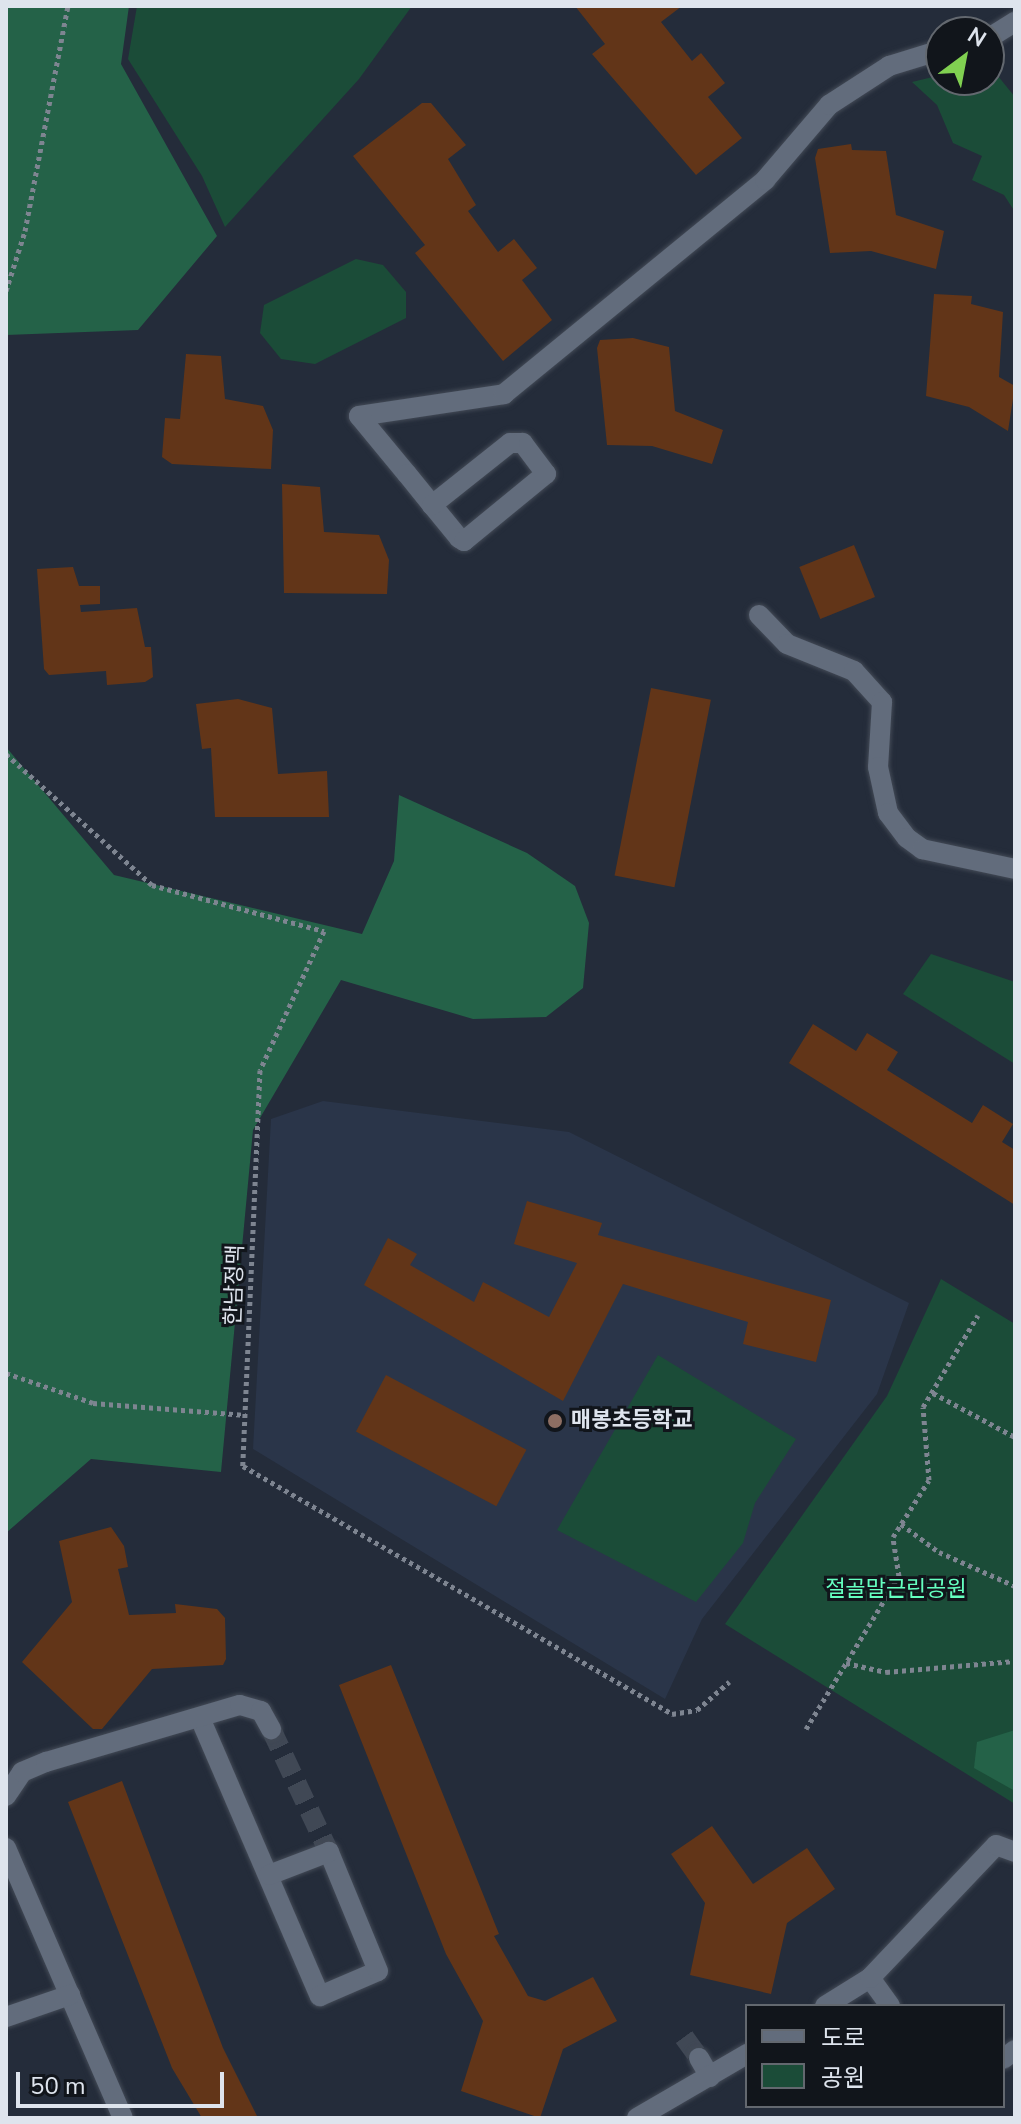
<!DOCTYPE html>
<html>
<head>
<meta charset="utf-8">
<style>
  body { margin:0 }
  #map { position:relative; width:1021px; height:2124px; overflow:hidden; background:#242c3a; font-family:"Nunito Sans","Noto Sans KR",sans-serif }
  div>[style] { position:absolute }
  [style*='--x'] { left:calc(var(--x)*1px); top:calc(var(--y)*1px); width:calc(var(--w)*1px); rotate:calc(var(--a)*1deg) }
  .built>* { inset:0; background:#2a3549 }
  .green>* { inset:0; background:#1b4c38 }
  .forest>* { inset:0; background:#246248 }
  .building>* { inset:0; background:#623518; transform-origin:0 0 }
  .minor-tunnel>* { height:20px; margin-top:-10px; transform-origin:0; background:repeating-linear-gradient(90deg,#404855 0 20px,transparent 0 30px) }
  .path>* { height:5px; margin-top:-2.5px; transform-origin:0; background:repeating-linear-gradient(90deg,#7e8591 0 4px,transparent 0 8px) }
  .roads { filter:drop-shadow(0 0 2px #434a56) drop-shadow(0 0 2px #434a56) }
  .minor>* { height:20px; margin:-10px; padding:0 10px; transform-origin:10px; border-radius:10px; background:#626c7c }
  .dots>* { width:22px; height:22px; translate:-50% -50%; box-sizing:border-box; border:4px solid #11151b; border-radius:50% }
  span { translate:-50% -50%; white-space:nowrap; text-align:center; line-height:1.15; -webkit-text-stroke:6px #11151b; paint-order:stroke }
  .street-label { font-size:22px; color:#dee4ed }
  .poi-label { font-size:22px; color:#dee4ed; font-weight:700 }
  .left { translate:0 -50%; text-align:left }
  .park-label { font-size:22px; color:#65ffc0 }
  .frame { position:absolute; inset:0; border:8px solid #dee4ed; pointer-events:none }
  .legend { position:absolute; left:745px; top:2004px; width:260px; height:104px; box-sizing:border-box; background:#11151b; border:2px solid #63686f; margin:0; padding:10px 14px; list-style:none; font-size:24px; color:#dee4ed }
  .legend li { display:flex; align-items:center; gap:16px; height:40px }
  .legend b { width:40px; border:2px solid #63686f }
  .north { position:absolute; left:925px; top:16px; width:80px; height:80px; box-sizing:border-box; background:#11151b; border:2px solid #63686f; border-radius:50%; rotate:32deg; font-size:22px; font-weight:700; line-height:32px; text-align:center; color:#dee4ed }
  .north::after { content:''; display:block; margin:auto; width:28px; height:36px; background:#80d051; clip-path:polygon(50% 0,100% 100%,50% 72%,0 100%) }
  .scale { position:absolute; left:16px; top:2072px; width:208px; height:36px; box-sizing:border-box; border:4px solid #dee4ed; border-top:0; padding-left:10px; font-size:24px; line-height:28px; white-space:nowrap; color:#dee4ed; -webkit-text-stroke:6px #11151b; paint-order:stroke }
</style>
</head>
<body>
<div id="map">
  <div class="built">
    <i style="clip-path:polygon(323px 1101px,569px 1132px,909px 1303px,877px 1394px,702px 1619px,665px 1699px,253px 1449px,271px 1119px)"></i>
  </div>
  <div class="green">
    <i style="clip-path:polygon(137px 6px,412px 6px,359px 79px,225px 227px,202px 176px,128px 59px)"></i>
    <i style="clip-path:polygon(989px 65px,1015px 97px,1015px 212px,1004px 195px,972px 180px,982px 156px,953px 143px,937px 105px,912px 82px,941px 75px,989px 80px)"></i>
    <i style="clip-path:polygon(356px 259px,383px 265px,406px 292px,406px 318px,315px 364px,281px 359px,260px 333px,264px 305px)"></i>
    <i style="clip-path:polygon(931px 954px,1015px 982px,1015px 1064px,903px 994px)"></i>
    <i style="clip-path:polygon(941px 1279px,1015px 1324px,1015px 1804px,725px 1624px,887px 1396px)"></i>
    <i style="clip-path:polygon(658px 1355px,796px 1439px,755px 1503px,743px 1543px,696px 1602px,557px 1530px)"></i>
  </div>
  <div class="forest">
    <i style="clip-path:polygon(6px 6px,129px 6px,121px 64px,217px 236px,138px 330px,6px 335px)"></i>
    <i style="clip-path:polygon(6px 747px,114px 875px,362px 934px,394px 861px,399px 795px,527px 853px,575px 886px,589px 923px,583px 988px,546px 1017px,473px 1019px,341px 980px,253px 1130px,221px 1472px,91px 1459px,6px 1533px)"></i>
    <i style="clip-path:polygon(1015px 1730px,1015px 1791px,974px 1768px,977px 1742px)"></i>
  </div>
  <div class="building">
    <i style="clip-path:polygon(575px 6px,682px 6px,661px 22px,692px 61px,701px 53px,725px 83px,708px 97px,742px 138px,696px 175px,592px 54px,605px 44px)"></i>
    <i style="clip-path:polygon(422px 103px,431px 103px,466px 145px,448px 159px,476px 205px,468px 211px,498px 252px,514px 239px,537px 268px,522px 280px,552px 320px,503px 361px,415px 253px,425px 245px,353px 156px)"></i>
    <i style="clip-path:polygon(851px 144px,852px 150px,886px 151px,896px 215px,944px 231px,936px 269px,871px 251px,830px 253px,815px 158px,818px 149px)"></i>
    <i style="clip-path:polygon(934px 294px,972px 296px,971px 304px,1003px 312px,999px 377px,1015px 386px,1008px 431px,969px 407px,926px 396px)"></i>
    <i style="clip-path:polygon(633px 338px,669px 347px,675px 411px,723px 430px,712px 464px,652px 446px,607px 445px,597px 348px,600px 340px)"></i>
    <i style="clip-path:polygon(186px 354px,221px 356px,225px 399px,263px 406px,273px 430px,271px 469px,172px 464px,162px 457px,165px 418px,180px 419px)"></i>
    <i style="clip-path:polygon(282px 484px,320px 487px,324px 532px,379px 535px,389px 560px,387px 594px,284px 593px)"></i>
    <i style="left:854px;top:545px;width:56px;height:59px;rotate:68deg"></i>
    <i style="clip-path:polygon(73px 567px,79px 586px,100px 586px,100px 604px,80px 605px,81px 612px,137px 608px,145px 647px,151px 647px,153px 677px,145px 682px,107px 685px,106px 671px,49px 675px,44px 669px,37px 569px)"></i>
    <i style="left:651px;top:688px;width:61px;height:191px;rotate:11deg"></i>
    <i style="clip-path:polygon(238px 699px,272px 708px,278px 774px,327px 771px,329px 817px,215px 817px,211px 748px,202px 749px,196px 704px)"></i>
    <i style="clip-path:polygon(813px 1024px,856px 1051px,867px 1033px,898px 1052px,887px 1070px,972px 1123px,983px 1105px,1013px 1124px,1002px 1142px,1015px 1150px,1015px 1205px,789px 1063px)"></i>
    <i style="clip-path:polygon(527px 1201px,602px 1223px,598px 1235px,831px 1300px,816px 1362px,743px 1344px,748px 1322px,623px 1284px,563px 1401px,364px 1285px,388px 1238px,417px 1254px,410px 1265px,474px 1302px,483px 1282px,549px 1317px,577px 1263px,514px 1244px)"></i>
    <i style="left:386px;top:1375px;width:159px;height:64px;rotate:28deg"></i>
    <i style="clip-path:polygon(111px 1527px,124px 1546px,128px 1567px,118px 1569px,129px 1615px,176px 1613px,175px 1604px,217px 1609px,225px 1618px,226px 1659px,223px 1665px,152px 1669px,102px 1729px,93px 1729px,22px 1662px,72px 1602px,59px 1541px)"></i>
    <i style="clip-path:polygon(391px 1665px,499px 1934px,494px 1936px,528px 1996px,545px 2001px,593px 1977px,617px 2021px,563px 2049px,540px 2118px,461px 2091px,483px 2021px,446px 1954px,339px 1685px)"></i>
    <i style="clip-path:polygon(122px 1781px,223px 2048px,258px 2118px,202px 2118px,172px 2068px,68px 1802px)"></i>
    <i style="clip-path:polygon(712px 1826px,753px 1884px,807px 1848px,835px 1889px,787px 1923px,771px 1994px,690px 1975px,705px 1903px,671px 1854px)"></i>
  </div>
  <div class="minor-tunnel">
    <i style="--x:271;--y:1729;--w:136;--a:64.8"></i>
    <i style="--x:684;--y:2037;--w:26;--a:54"></i>
  </div>
  <div class="path">
    <i style="--x:6;--y:291;--w:63;--a:-72.4"></i>
    <i style="--x:25;--y:231;--w:229;--a:-79.2"></i>
    <i style="--x:6;--y:754;--w:196;--a:41.9"></i>
    <i style="--x:152;--y:885;--w:178;--a:15"></i>
    <i style="--x:324;--y:931;--w:153;--a:114.7"></i>
    <i style="--x:260;--y:1070;--w:396;--a:92.5"></i>
    <i style="--x:243;--y:1466;--w:496;--a:30"></i>
    <i style="--x:672;--y:1714;--w:25;--a:-9"></i>
    <i style="--x:697;--y:1710;--w:43;--a:-41.2"></i>
    <i style="--x:6;--y:1373;--w:92;--a:19"></i>
    <i style="--x:93;--y:1403;--w:153;--a:4.5"></i>
    <i style="--x:933;--y:1393;--w:93;--a:28.2"></i>
    <i style="--x:901;--y:1524;--w:47;--a:36.4"></i>
    <i style="--x:939;--y:1552;--w:83;--a:24.1"></i>
    <i style="--x:846;--y:1663;--w:41;--a:12.7"></i>
    <i style="--x:886;--y:1672;--w:129;--a:-4.9"></i>
    <i style="--x:806;--y:1729;--w:179;--a:-58.7"></i>
    <i style="--x:899;--y:1576;--w:39;--a:-99"></i>
    <i style="--x:893;--y:1537;--w:67;--a:-57.7"></i>
    <i style="--x:929;--y:1480;--w:73;--a:-94.7"></i>
    <i style="--x:923;--y:1407;--w:107;--a:-59.1"></i>
  </div>
  <div class="roads">
    <div class="minor">
      <i style="--x:989;--y:38;--w:31;--a:-32"></i>
      <i style="--x:359;--y:416;--w:147;--a:-8.6"></i>
      <i style="--x:504;--y:394;--w:338;--a:-39.3"></i>
      <i style="--x:765;--y:180;--w:99;--a:-49.5"></i>
      <i style="--x:829;--y:105;--w:72;--a:-33"></i>
      <i style="--x:889;--y:66;--w:54;--a:-17.1"></i>
      <i style="--x:359;--y:416;--w:75;--a:50.4"></i>
      <i style="--x:407;--y:474;--w:40;--a:51"></i>
      <i style="--x:432;--y:505;--w:43;--a:50.7"></i>
      <i style="--x:459;--y:538;--w:6;--a:31"></i>
      <i style="--x:464;--y:541;--w:106;--a:-39.3"></i>
      <i style="--x:546;--y:474;--w:39;--a:-127"></i>
      <i style="--x:523;--y:443;--w:13;--a:180"></i>
      <i style="--x:510;--y:443;--w:100;--a:141.5"></i>
      <i style="--x:759;--y:615;--w:40;--a:46"></i>
      <i style="--x:787;--y:644;--w:72;--a:21.9"></i>
      <i style="--x:854;--y:671;--w:42;--a:47.9"></i>
      <i style="--x:882;--y:702;--w:65;--a:93.5"></i>
      <i style="--x:878;--y:767;--w:47;--a:77.7"></i>
      <i style="--x:888;--y:813;--w:31;--a:53"></i>
      <i style="--x:907;--y:838;--w:19;--a:36"></i>
      <i style="--x:922;--y:849;--w:95;--a:12.1"></i>
      <i style="--x:200;--y:1718;--w:303;--a:66.7"></i>
      <i style="--x:320;--y:1996;--w:63;--a:-23.3"></i>
      <i style="--x:378;--y:1971;--w:129;--a:-112.4"></i>
      <i style="--x:329;--y:1852;--w:64;--a:159"></i>
      <i style="--x:6;--y:1796;--w:29;--a:-56"></i>
      <i style="--x:22;--y:1772;--w:26;--a:-23"></i>
      <i style="--x:46;--y:1762;--w:202;--a:-16.4"></i>
      <i style="--x:240;--y:1705;--w:22;--a:16"></i>
      <i style="--x:261;--y:1711;--w:21;--a:61"></i>
      <i style="--x:6;--y:1848;--w:294;--a:66.6"></i>
      <i style="--x:870;--y:1978;--w:34;--a:54"></i>
      <i style="--x:825;--y:2006;--w:53;--a:-31.9"></i>
      <i style="--x:870;--y:1978;--w:183;--a:-46.5"></i>
      <i style="--x:996;--y:1845;--w:20;--a:20"></i>
      <i style="--x:6;--y:2017;--w:68;--a:-19"></i>
      <i style="--x:699;--y:2058;--w:22;--a:60"></i>
      <i style="--x:1003;--y:2059;--w:15;--a:-37"></i>
      <i style="--x:637;--y:2118;--w:127;--a:-30.2"></i>
    </div>
  </div>
  <div class="dots">
    <i style="left:555px;top:1421px;background:#8d6e63"></i>
  </div>
  <div class="street-label">
    <span style="left:235px;top:1285px;rotate:-88deg">한남정맥</span>
  </div>
  <div class="poi-label">
    <span class="left" style="left:571px;top:1421px">매봉초등학교</span>
  </div>
  <div class="park-label">
    <span style="left:896px;top:1590px">절골말근린공원</span>
  </div>
  <div class="frame"></div>
  <ul class="legend">
  <li><b style="height:10px;background:#626c7c"></b>도로</li>
  <li><b style="height:22px;background:#1b4c38"></b>공원</li>
  </ul>
  <div class="north">N</div>
  <div class="scale">50 m</div>
</div>
</body>
</html>
